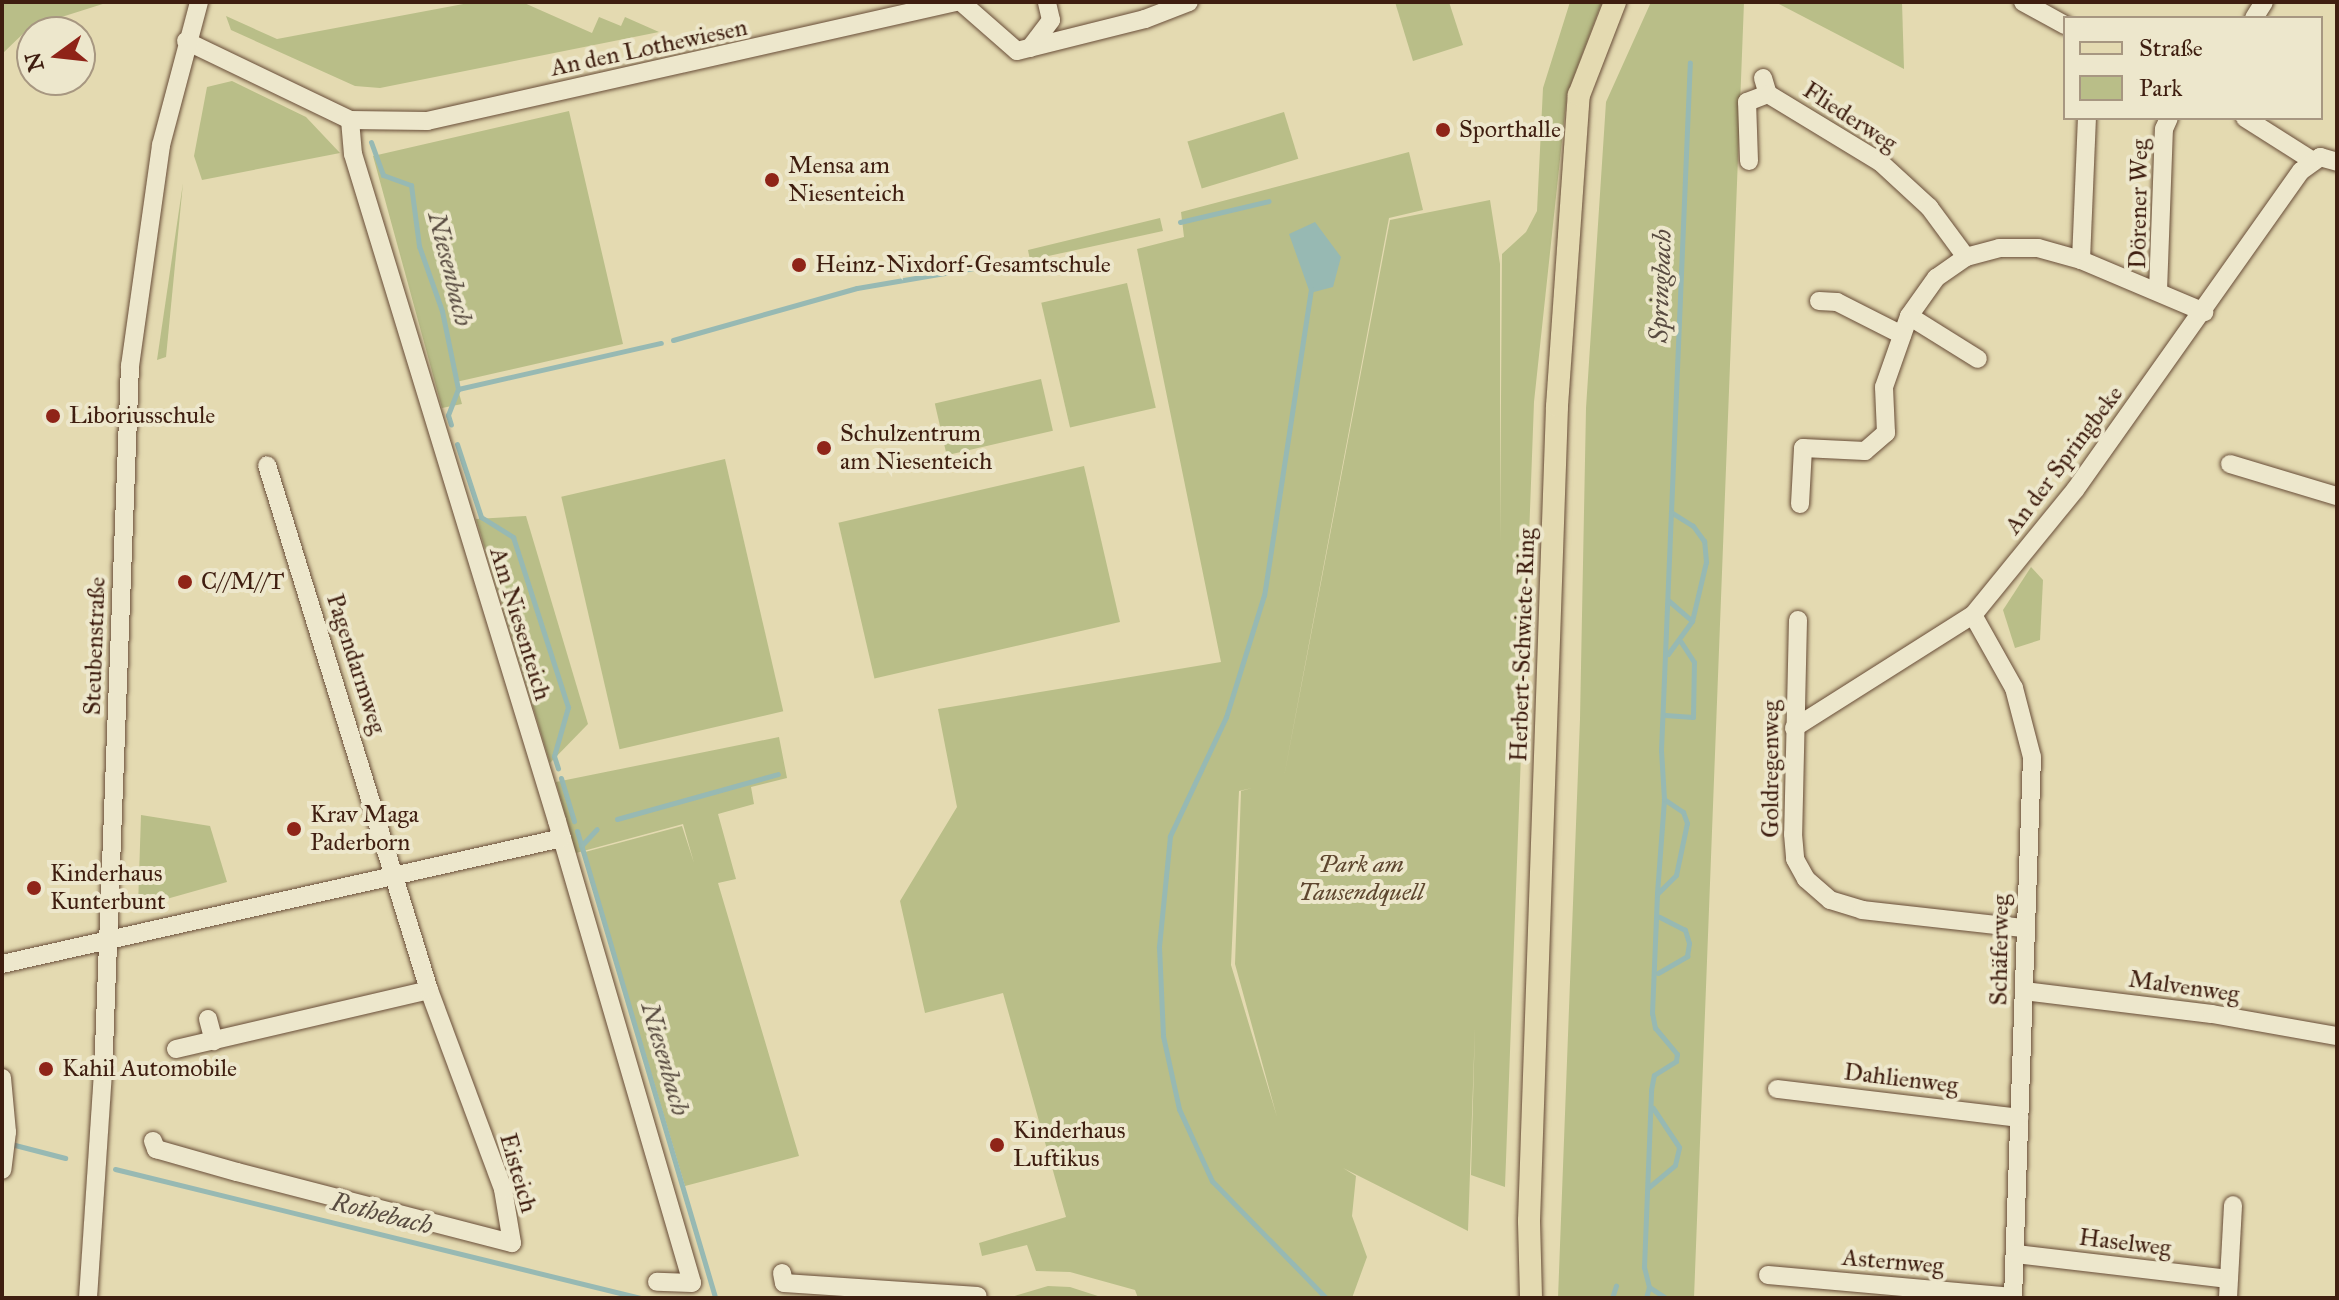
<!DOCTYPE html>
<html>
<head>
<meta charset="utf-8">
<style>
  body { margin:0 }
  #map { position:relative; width:2339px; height:1300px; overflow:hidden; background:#e4dab1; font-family:"IM FELL Great Primer",serif }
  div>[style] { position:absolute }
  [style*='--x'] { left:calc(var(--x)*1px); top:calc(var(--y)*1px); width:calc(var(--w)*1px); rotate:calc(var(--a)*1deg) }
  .green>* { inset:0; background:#b9be88; transform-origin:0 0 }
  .water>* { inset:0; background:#97b9b3 }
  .stream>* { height:5px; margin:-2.5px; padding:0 2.5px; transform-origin:2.5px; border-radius:2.5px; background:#97b9b3 }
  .roads { filter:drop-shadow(0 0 2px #684d38) drop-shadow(0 0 2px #684d38) }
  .minor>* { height:18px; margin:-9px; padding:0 9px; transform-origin:9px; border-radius:9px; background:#ede7cc }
  .major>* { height:22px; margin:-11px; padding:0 11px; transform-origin:11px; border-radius:11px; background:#e4dab1 }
  .dots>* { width:22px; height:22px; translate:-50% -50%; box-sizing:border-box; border:4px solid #ede7cc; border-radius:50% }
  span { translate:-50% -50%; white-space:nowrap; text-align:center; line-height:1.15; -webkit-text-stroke:8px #ede7cc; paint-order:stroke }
  .street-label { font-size:24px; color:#3f1e10 }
  .poi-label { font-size:24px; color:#3f1e10 }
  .left { translate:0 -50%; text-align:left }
  .park-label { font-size:24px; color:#5e462e; font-style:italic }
  .water-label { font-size:26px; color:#594c41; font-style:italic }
  .frame { position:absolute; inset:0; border:4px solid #3f1e10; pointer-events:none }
  .legend { position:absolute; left:2063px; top:16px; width:260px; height:104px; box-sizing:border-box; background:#ede7cc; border:2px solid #a79781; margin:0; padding:10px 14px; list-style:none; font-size:24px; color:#3f1e10 }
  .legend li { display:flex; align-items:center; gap:16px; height:40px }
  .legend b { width:40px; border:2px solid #a79781 }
  .north { position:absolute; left:16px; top:16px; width:80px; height:80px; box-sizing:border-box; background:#ede7cc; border:2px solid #a79781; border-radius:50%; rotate:255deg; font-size:22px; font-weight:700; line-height:32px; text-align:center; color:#3f1e10 }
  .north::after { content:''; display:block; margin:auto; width:28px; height:36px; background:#8f2418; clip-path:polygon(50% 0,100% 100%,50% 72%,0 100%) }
</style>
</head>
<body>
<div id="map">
  <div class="green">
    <i style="clip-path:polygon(2px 2px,109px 2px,30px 27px,2px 54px)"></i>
    <i style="clip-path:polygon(474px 2px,522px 2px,592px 33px,599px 17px,621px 26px,625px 17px,659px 32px,380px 88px,355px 86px,231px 30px,226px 16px,277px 39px)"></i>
    <i style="clip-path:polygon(1395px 2px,1449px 2px,1463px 45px,1413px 61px)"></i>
    <i style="clip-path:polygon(evenodd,1570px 2px,1602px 2px,1567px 94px,1534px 402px,1505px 1187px,1471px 1175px,1475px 1027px,1468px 1231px,1343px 1168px,1356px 1176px,1352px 1216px,1367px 1257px,1352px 1298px,1138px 1298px,1135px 1290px,1070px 1272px,1036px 1271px,1027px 1245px,982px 1256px,979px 1243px,1066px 1217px,1003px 993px,925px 1013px,900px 901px,957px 807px,938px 709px,1221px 662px,1137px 249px,1184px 237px,1181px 212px,1409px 152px,1423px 210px,1389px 218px,1283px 782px,1390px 220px,1490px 200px,1500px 264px,1500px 545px,1502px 254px,1526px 232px,1537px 211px,1543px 88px,1570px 2px,1252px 788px,1241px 791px,1235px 964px,1277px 1117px,1231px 965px,1239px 791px,1252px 788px)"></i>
    <i style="clip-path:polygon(1651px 2px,1744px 2px,1694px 1298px,1558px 1298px,1580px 719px,1586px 408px,1606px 102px)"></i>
    <i style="clip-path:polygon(1775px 2px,1902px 2px,1904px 69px)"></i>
    <i style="clip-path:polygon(232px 81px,306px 117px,340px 153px,202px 180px,194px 156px,207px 87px)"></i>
    <i style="clip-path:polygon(569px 111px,623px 344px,456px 382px,462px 404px,442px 408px,373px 156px)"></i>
    <i style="left:1284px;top:112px;width:49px;height:101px;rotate:73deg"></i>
    <i style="clip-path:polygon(183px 183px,166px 357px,157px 360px)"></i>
    <i style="clip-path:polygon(1160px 218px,1163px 231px,1030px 260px,1028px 250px)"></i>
    <i style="left:1127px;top:283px;width:128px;height:88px;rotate:77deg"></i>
    <i style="left:1041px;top:379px;width:53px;height:109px;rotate:77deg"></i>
    <i style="left:725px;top:459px;width:259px;height:168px;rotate:77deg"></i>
    <i style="left:1084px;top:466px;width:160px;height:252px;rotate:77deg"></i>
    <i style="clip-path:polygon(526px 516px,588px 724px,550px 763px,476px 519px)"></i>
    <i style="clip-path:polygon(2031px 567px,2043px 580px,2040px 640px,2015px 648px,2003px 610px)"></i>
    <i style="clip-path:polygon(779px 737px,787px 778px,751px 787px,754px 804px,718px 814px,736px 879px,718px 883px,799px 1156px,685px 1186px,585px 852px,682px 826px,694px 863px,683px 824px,576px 853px,556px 782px)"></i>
    <i style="clip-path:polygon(141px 815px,210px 826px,227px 882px,138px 907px)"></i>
    <i style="clip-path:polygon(1048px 1286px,1070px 1287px,1104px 1298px,1008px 1298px)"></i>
  </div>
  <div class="water">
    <i style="clip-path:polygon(1315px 222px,1341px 257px,1333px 287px,1310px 293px,1289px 234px)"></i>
  </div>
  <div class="stream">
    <i style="--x:371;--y:142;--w:35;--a:70"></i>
    <i style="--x:383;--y:175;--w:30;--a:20"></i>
    <i style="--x:411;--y:185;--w:62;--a:82.5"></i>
    <i style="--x:419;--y:246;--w:69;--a:70.5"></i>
    <i style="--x:442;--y:311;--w:80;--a:78.4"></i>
    <i style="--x:458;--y:389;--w:28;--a:111"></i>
    <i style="--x:448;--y:415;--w:10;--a:73"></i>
    <i style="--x:1180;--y:222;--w:91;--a:-13.3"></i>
    <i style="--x:1311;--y:289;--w:310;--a:98.7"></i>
    <i style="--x:1264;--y:595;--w:128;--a:107.3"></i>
    <i style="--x:1226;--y:717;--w:132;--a:115.2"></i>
    <i style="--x:1170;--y:836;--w:112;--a:95.7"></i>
    <i style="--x:1159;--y:947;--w:89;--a:87.4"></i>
    <i style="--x:1163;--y:1036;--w:75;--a:77.6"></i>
    <i style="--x:1179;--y:1109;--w:79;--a:65.4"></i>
    <i style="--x:1212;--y:1181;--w:163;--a:45.7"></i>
    <i style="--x:673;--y:340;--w:191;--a:-15.8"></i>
    <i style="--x:857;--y:288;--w:154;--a:-9.7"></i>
    <i style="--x:458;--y:389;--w:208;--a:-12.8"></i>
    <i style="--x:457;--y:444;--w:77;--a:71.8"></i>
    <i style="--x:481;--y:517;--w:38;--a:32"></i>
    <i style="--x:513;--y:537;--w:179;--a:72.1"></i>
    <i style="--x:568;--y:707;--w:51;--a:105.9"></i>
    <i style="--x:554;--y:756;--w:13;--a:72"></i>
    <i style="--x:1669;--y:601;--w:30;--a:41"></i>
    <i style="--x:1668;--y:654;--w:41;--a:-54"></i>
    <i style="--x:1692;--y:621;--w:61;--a:-76.7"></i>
    <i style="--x:1706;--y:562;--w:21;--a:-95"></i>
    <i style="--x:1704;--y:541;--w:19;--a:-126"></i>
    <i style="--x:1693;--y:526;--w:26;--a:-148"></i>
    <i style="--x:1671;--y:512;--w:450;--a:-87.6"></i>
    <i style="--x:1665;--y:715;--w:28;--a:4"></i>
    <i style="--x:1693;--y:717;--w:55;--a:-89"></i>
    <i style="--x:1694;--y:662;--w:24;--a:-123"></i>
    <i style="--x:561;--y:778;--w:45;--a:73.2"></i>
    <i style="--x:617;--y:819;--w:167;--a:-15.6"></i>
    <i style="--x:577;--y:831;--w:487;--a:73.5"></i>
    <i style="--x:581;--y:846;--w:23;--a:-47"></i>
    <i style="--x:1657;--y:893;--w:93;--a:-85.7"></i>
    <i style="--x:1658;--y:973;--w:34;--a:-30"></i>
    <i style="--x:1687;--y:956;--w:13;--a:-81"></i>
    <i style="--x:1689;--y:943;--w:14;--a:-107"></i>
    <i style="--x:1685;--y:930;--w:29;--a:-153"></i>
    <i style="--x:11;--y:1144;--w:56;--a:14.5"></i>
    <i style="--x:115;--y:1169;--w:541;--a:13.8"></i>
    <i style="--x:1649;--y:1187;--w:34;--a:-40"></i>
    <i style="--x:1675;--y:1165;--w:18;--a:-77"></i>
    <i style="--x:1679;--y:1147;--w:47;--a:-123.7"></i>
    <i style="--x:1612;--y:1298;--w:13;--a:-72"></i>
    <i style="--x:1646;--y:1298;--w:11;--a:-75"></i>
    <i style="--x:1666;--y:1298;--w:20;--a:-147"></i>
    <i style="--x:1649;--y:1287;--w:21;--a:-104"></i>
    <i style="--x:1644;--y:1267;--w:177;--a:-87.7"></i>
    <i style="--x:1651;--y:1090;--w:15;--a:-79"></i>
    <i style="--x:1654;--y:1075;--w:26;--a:-32"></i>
    <i style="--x:1676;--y:1061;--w:7;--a:-82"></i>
    <i style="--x:1677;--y:1054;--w:34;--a:-130"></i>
    <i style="--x:1655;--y:1028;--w:15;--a:-101"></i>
    <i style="--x:1652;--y:1013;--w:119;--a:-87.6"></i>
    <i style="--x:1657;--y:894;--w:27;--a:-45"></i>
    <i style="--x:1676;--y:875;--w:53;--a:-78.1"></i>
    <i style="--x:1687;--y:823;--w:12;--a:-110"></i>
    <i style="--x:1683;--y:812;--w:23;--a:-146"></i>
    <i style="--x:1664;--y:799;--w:49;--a:-93.5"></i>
    <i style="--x:1661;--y:750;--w:238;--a:-87.6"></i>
  </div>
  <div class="roads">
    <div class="minor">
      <i style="--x:961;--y:2;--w:74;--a:41.2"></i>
      <i style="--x:1017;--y:51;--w:132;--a:-14"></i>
      <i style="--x:1145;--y:19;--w:47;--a:-21.1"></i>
      <i style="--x:2023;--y:2;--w:48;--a:28.7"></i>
      <i style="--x:2254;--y:18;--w:19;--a:-58"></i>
      <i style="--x:186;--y:41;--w:182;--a:25.7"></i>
      <i style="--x:350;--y:120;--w:77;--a:0.7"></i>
      <i style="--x:427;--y:121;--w:542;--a:-12.68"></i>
      <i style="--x:1030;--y:48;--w:35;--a:-53"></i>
      <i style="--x:1051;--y:20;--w:18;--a:-103"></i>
      <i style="--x:1763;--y:78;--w:17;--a:73"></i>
      <i style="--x:1768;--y:94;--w:131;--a:31.3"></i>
      <i style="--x:1880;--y:162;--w:67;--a:42.6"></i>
      <i style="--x:1929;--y:207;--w:62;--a:53.5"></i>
      <i style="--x:2245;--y:118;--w:80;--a:32.3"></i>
      <i style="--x:350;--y:120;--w:34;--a:85"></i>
      <i style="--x:353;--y:154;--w:697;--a:72.99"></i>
      <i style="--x:557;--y:821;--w:481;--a:73.7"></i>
      <i style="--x:692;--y:1283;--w:35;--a:-178"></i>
      <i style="--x:1749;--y:161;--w:59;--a:-91.9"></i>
      <i style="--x:1747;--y:102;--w:22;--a:-21"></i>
      <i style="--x:2081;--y:260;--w:142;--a:-87.6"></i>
      <i style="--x:2158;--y:291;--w:162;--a:-87.9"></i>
      <i style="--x:2164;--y:129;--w:12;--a:-66"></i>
      <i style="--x:1819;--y:301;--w:18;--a:3"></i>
      <i style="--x:1837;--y:302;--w:73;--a:26.9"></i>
      <i style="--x:1909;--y:316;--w:81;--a:31.9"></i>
      <i style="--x:2230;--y:464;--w:112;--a:16.7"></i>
      <i style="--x:1800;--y:504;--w:56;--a:-86.9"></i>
      <i style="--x:1803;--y:448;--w:62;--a:2.8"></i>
      <i style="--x:1865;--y:451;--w:28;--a:-41"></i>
      <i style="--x:1886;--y:433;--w:46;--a:-92.5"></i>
      <i style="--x:1884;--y:387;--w:75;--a:-70.6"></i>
      <i style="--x:1909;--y:316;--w:47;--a:-54.6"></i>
      <i style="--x:1936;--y:278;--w:37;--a:-35"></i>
      <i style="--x:1966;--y:257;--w:34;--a:-15"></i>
      <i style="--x:1999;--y:248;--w:39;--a:0"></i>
      <i style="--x:2038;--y:248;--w:45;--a:15.6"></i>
      <i style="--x:2081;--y:260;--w:134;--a:22.9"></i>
      <i style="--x:1973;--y:615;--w:84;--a:60.7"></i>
      <i style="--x:2014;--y:688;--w:71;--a:75.4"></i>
      <i style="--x:2032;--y:757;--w:541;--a:92.01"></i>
      <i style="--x:1798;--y:620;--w:214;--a:91.3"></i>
      <i style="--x:1793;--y:834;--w:25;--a:85"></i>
      <i style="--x:1795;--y:859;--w:23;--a:61"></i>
      <i style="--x:1806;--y:879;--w:32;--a:41"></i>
      <i style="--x:1830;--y:900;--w:34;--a:17"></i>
      <i style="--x:1862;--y:910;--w:162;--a:6.4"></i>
      <i style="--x:1794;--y:728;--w:212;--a:-32.3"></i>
      <i style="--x:1973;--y:615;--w:161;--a:-50.8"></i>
      <i style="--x:2075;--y:490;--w:391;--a:-54.7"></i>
      <i style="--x:2301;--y:171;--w:24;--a:-36"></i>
      <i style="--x:2320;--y:157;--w:18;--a:16"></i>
      <i style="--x:2;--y:964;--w:574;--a:-12.68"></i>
      <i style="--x:2024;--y:991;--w:189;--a:7"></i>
      <i style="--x:2212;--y:1014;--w:127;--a:10"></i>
      <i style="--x:208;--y:1019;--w:23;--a:75"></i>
      <i style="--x:176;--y:1049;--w:260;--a:-13.1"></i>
      <i style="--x:2;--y:1078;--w:54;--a:84.7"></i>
      <i style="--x:7;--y:1132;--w:38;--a:97"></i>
      <i style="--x:1777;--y:1089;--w:244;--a:6.8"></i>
      <i style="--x:153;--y:1141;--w:9;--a:69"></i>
      <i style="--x:156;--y:1149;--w:84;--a:15.9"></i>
      <i style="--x:237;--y:1172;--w:284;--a:14.5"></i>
      <i style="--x:512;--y:1243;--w:55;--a:-99.5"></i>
      <i style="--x:503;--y:1189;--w:212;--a:-110.4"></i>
      <i style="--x:429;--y:990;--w:549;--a:-107.15"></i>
      <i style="--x:2016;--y:1254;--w:214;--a:6.7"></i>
      <i style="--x:782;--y:1273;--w:10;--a:79"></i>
      <i style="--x:784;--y:1283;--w:194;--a:3.8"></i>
      <i style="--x:1768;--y:1275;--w:246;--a:5.1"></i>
      <i style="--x:88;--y:1298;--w:224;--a:-86.2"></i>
      <i style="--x:103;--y:1075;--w:710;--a:-87.82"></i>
      <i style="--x:130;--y:366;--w:223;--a:-82"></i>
      <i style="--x:161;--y:145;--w:148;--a:-75.1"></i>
      <i style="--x:2228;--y:1298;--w:93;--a:-86.9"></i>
    </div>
    <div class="major">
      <i style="--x:1531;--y:1298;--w:77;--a:-91.5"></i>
      <i style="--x:1529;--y:1221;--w:815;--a:-88.03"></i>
      <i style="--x:1557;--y:406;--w:312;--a:-86"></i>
      <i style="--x:1579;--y:95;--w:100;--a:-68.8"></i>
    </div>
  </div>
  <div class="dots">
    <i style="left:1443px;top:130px;background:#8f2418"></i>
    <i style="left:772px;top:180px;background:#8f2418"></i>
    <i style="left:799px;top:265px;background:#8f2418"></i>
    <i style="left:53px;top:416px;background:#8f2418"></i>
    <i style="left:824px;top:448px;background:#8f2418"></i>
    <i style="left:185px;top:582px;background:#8f2418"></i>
    <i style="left:294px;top:829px;background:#8f2418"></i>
    <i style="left:34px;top:888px;background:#8f2418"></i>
    <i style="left:46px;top:1069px;background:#8f2418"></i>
    <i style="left:997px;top:1145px;background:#8f2418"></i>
  </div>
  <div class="street-label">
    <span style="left:649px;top:48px;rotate:-12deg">An den Lothewiesen</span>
    <span style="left:1850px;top:117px;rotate:33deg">Fliederweg</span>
    <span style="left:2139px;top:204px;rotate:-89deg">Dörener Weg</span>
    <span style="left:2064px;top:460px;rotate:-53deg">An der Springbeke</span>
    <span style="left:520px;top:624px;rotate:73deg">Am Niesenteich</span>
    <span style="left:1523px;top:645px;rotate:-88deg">Herbert-Schwiete-Ring</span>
    <span style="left:95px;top:646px;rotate:-88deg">Steubenstraße</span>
    <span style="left:356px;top:664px;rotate:72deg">Pagendarmweg</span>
    <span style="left:1771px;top:769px;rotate:-90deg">Goldregenweg</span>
    <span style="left:2000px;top:950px;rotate:-89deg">Schäferweg</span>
    <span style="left:2184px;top:987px;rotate:8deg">Malvenweg</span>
    <span style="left:1901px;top:1079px;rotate:7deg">Dahlienweg</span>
    <span style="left:518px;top:1173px;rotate:74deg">Eisteich</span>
    <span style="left:2125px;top:1243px;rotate:7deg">Haselweg</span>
    <span style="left:1893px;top:1262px;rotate:5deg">Asternweg</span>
  </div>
  <div class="poi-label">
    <span class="left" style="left:1459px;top:130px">Sporthalle</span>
    <span class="left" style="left:788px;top:180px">Mensa am<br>Niesenteich</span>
    <span class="left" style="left:815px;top:265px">Heinz-Nixdorf-Gesamtschule</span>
    <span class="left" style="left:69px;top:416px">Liboriusschule</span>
    <span class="left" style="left:840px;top:448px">Schulzentrum<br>am Niesenteich</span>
    <span class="left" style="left:201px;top:582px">C//M//T</span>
    <span class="left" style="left:310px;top:829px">Krav Maga<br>Paderborn</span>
    <span class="left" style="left:50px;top:888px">Kinderhaus<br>Kunterbunt</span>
    <span class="left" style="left:62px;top:1069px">Kahil Automobile</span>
    <span class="left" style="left:1013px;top:1145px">Kinderhaus<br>Luftikus</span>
  </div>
  <div class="park-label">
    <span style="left:1361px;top:879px">Park am<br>Tausendquell</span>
  </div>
  <div class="water-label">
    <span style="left:450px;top:269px;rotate:76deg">Niesenbach</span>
    <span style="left:1661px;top:286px;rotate:-88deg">Springbach</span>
    <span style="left:665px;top:1059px;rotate:74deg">Niesenbach</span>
    <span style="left:382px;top:1214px;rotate:14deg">Rothebach</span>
  </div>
  <div class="frame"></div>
  <ul class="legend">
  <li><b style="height:10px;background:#e4dab1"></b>Straße</li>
  <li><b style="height:22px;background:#b9be88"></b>Park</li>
  </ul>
  <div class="north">N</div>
</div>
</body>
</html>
